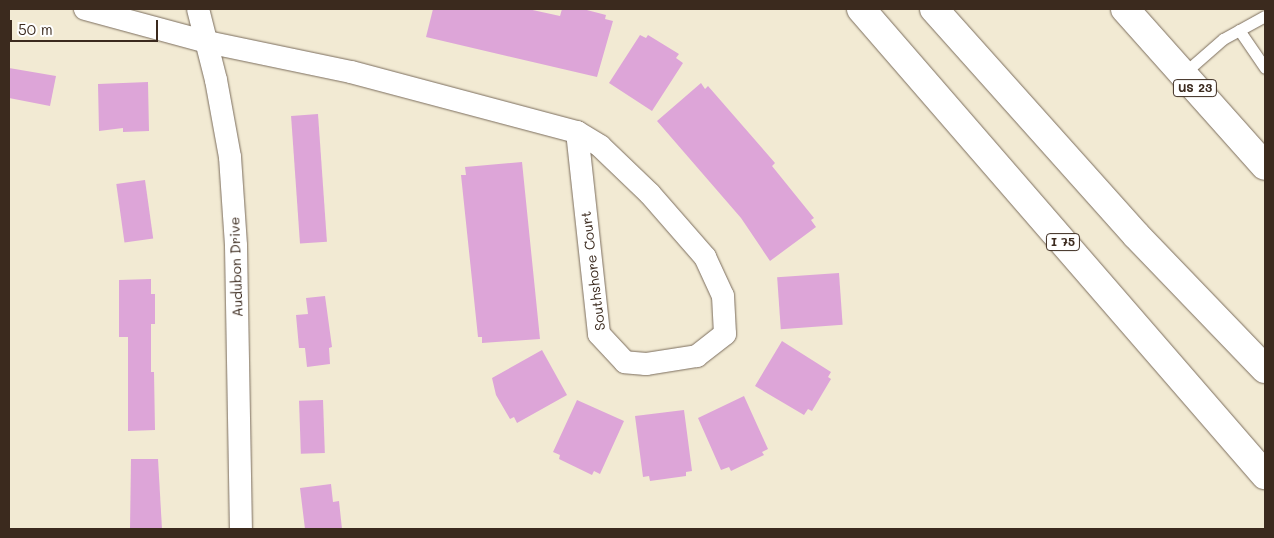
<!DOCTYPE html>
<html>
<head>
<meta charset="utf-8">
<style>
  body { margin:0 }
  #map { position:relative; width:1274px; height:538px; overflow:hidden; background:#f2ead3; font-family:Mali,sans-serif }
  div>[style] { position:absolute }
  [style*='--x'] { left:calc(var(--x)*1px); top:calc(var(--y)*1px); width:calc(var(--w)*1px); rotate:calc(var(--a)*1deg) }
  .building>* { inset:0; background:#dda5d8; transform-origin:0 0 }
  .roads { filter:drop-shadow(0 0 1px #7b6d5d) drop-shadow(0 0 1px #7b6d5d) }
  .service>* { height:11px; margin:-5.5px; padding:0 5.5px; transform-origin:5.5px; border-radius:5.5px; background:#fff }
  .minor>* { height:22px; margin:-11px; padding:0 11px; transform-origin:11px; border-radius:11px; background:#fff }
  .primary>* { height:28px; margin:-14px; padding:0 14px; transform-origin:14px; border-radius:14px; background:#fff }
  .motorway>* { height:28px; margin:-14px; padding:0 14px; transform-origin:14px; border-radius:14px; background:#fff }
  span { translate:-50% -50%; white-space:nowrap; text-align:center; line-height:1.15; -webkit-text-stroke:4px #fff; paint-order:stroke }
  .shield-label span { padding:1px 4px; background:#fff; border:1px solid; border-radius:4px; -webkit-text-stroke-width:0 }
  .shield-label { font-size:12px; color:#3b2a1e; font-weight:700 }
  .street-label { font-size:14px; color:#3b2a1e }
  .frame { position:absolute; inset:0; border:10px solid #3b2a1e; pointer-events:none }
  .scale { position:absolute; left:10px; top:20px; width:148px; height:22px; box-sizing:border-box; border:2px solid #3b2a1e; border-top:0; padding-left:6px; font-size:15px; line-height:18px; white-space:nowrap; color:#3b2a1e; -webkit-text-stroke:4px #fff; paint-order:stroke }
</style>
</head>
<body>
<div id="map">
  <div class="building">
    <i style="clip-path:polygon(433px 9px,528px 9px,560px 16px,562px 9px,583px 9px,606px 15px,605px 19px,613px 21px,597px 77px,426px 37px)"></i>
    <i style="clip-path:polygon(640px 35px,646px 38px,648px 35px,679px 54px,676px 58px,683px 63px,652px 111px,609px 83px)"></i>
    <i style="clip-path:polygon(9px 68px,56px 76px,50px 106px,9px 98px)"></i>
    <i style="clip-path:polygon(148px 82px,149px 131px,123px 132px,123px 128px,99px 131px,98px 84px)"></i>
    <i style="clip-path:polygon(701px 83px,705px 89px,708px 86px,775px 163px,772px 166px,814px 218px,811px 220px,816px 227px,770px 261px,741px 218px,657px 121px)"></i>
    <i style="left:318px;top:114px;width:128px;height:27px;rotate:86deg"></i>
    <i style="clip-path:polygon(522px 162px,540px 339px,482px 343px,482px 337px,478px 337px,461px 175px,466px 175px,465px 167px)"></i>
    <i style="left:145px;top:180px;width:59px;height:29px;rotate:82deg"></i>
    <i style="left:839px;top:273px;width:52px;height:62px;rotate:86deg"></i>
    <i style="clip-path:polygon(151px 279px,151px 294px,155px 294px,155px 324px,151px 324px,151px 372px,154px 372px,155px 430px,128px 431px,128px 337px,119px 337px,119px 280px)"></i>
    <i style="clip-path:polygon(325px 296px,332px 347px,329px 348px,330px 364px,307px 367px,305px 348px,299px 348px,296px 315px,308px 314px,306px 298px)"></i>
    <i style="clip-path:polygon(782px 341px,831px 372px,828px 377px,831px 379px,812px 411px,808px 409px,804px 415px,755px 386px)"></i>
    <i style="clip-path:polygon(542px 350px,567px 395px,517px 423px,514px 417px,510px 419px,496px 395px,492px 378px)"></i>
    <i style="clip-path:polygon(744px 396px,768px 449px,762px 452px,764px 455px,731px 471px,729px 467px,721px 470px,698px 418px)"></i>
    <i style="left:323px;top:400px;width:53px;height:24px;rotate:88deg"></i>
    <i style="clip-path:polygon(577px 400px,624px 421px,600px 474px,594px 471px,592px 475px,559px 459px,560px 455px,553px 452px)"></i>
    <i style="clip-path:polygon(684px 410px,692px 471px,686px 472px,686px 476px,650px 481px,649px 476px,643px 477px,635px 416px)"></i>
    <i style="clip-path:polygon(131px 459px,158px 459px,162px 529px,130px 529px)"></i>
    <i style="clip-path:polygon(331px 484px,333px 502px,339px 501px,342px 529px,305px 529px,300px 488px)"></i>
  </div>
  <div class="roads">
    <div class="service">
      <i style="--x:1239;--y:30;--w:46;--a:55.6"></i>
      <i style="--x:1183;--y:74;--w:53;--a:-41.2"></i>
      <i style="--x:1223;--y:39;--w:48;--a:-28.7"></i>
    </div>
    <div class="minor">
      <i style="--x:85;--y:9;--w:126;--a:15.1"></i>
      <i style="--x:207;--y:42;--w:147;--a:11.8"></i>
      <i style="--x:351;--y:72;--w:234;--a:14.9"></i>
      <i style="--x:577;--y:132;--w:27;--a:31"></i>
      <i style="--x:600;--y:146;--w:69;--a:43.8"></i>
      <i style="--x:650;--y:194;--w:84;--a:48.9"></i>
      <i style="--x:705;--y:257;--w:43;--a:65.2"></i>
      <i style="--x:723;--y:296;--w:38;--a:87"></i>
      <i style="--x:725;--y:334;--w:36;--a:142"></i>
      <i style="--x:697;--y:356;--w:52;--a:171.1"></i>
      <i style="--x:646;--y:364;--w:21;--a:-175"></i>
      <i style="--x:625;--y:362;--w:38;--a:-133"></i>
      <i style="--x:599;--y:334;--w:203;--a:-96.2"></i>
      <i style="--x:198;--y:9;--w:73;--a:75.8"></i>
      <i style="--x:216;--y:80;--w:78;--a:79.7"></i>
      <i style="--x:230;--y:157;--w:89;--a:86.1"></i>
      <i style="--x:236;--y:246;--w:283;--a:89"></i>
    </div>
    <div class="primary">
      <i style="--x:1125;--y:9;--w:210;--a:48.3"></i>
    </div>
    <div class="motorway">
      <i style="--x:861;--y:9;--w:617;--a:49.08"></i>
      <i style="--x:934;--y:9;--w:303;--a:48.2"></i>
      <i style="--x:1136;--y:235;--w:186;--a:46.1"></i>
    </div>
  </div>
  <div class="shield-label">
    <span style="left:1195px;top:88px">US 23</span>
    <span style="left:1063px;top:242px">I 75</span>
  </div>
  <div class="street-label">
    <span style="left:236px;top:267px;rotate:-92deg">Audubon Drive</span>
    <span style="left:593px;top:271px;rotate:-97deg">Southshore Court</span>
  </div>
  <div class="frame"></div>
  <div class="scale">50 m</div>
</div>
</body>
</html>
